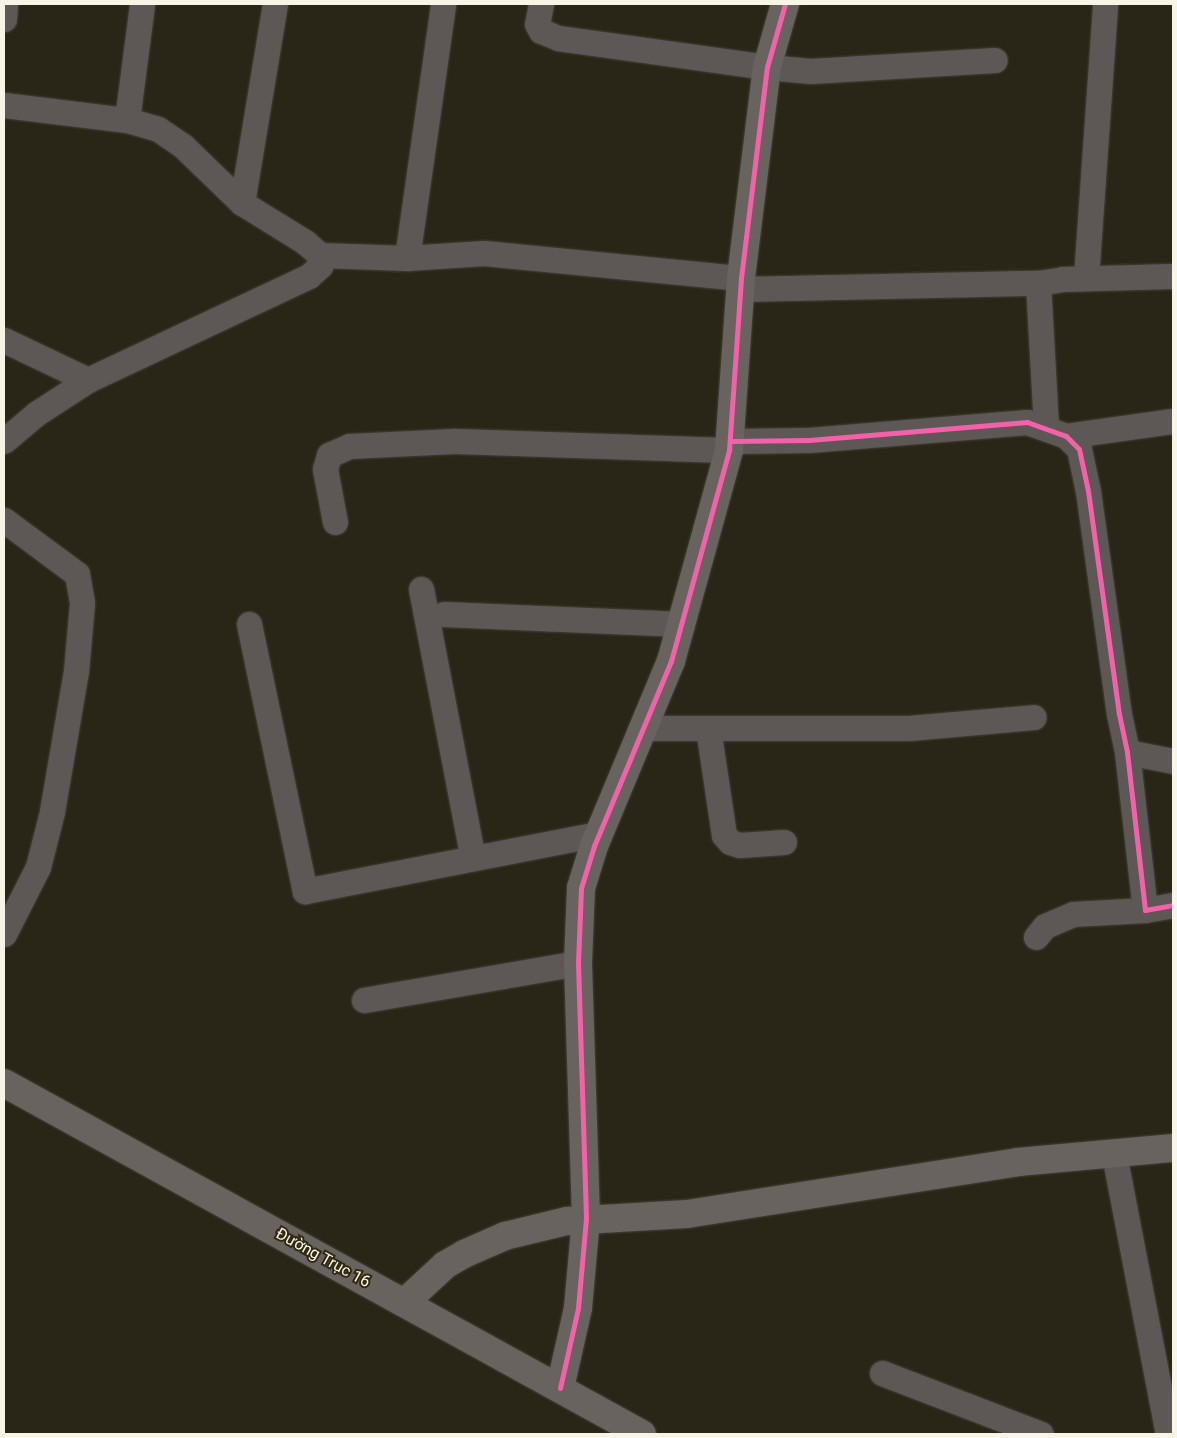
<!DOCTYPE html>
<html>
<head>
<meta charset="utf-8">
<style>
  body { margin:0 }
  #map { position:relative; width:1177px; height:1438px; overflow:hidden; background:#292618; font-family:Roboto,sans-serif }
  div>[style] { position:absolute }
  [style*='--x'] { left:calc(var(--x)*1px); top:calc(var(--y)*1px); width:calc(var(--w)*1px); rotate:calc(var(--a)*1deg) }
  .roads { filter:drop-shadow(0 0 1px #444237) drop-shadow(0 0 1px #444237) }
  .street>* { height:25px; margin:-12.5px; padding:0 12.5px; transform-origin:12.5px; border-radius:12.5px; background:#5d5855 }
  .secondary>* { height:28px; margin:-14px; padding:0 14px; transform-origin:14px; border-radius:14px; background:#68635f }
  .cycleway>* { height:5px; margin:-2.5px; padding:0 2.5px; transform-origin:2.5px; border-radius:2.5px; background:#f560ab }
  span { translate:-50% -50%; white-space:nowrap; text-align:center; line-height:1.15; -webkit-text-stroke:4px #302a11; paint-order:stroke }
  .street-label { font-size:16px; color:#f8f5e6 }
  .frame { position:absolute; inset:0; border:5px solid #f8f5e6; pointer-events:none }
</style>
</head>
<body>
<div id="map">
  <div class="roads">
    <div class="street">
      <i style="--x:541;--y:4;--w:20;--a:101"></i>
      <i style="--x:537;--y:24;--w:8;--a:60"></i>
      <i style="--x:541;--y:31;--w:18;--a:22"></i>
      <i style="--x:558;--y:38;--w:211;--a:7.9"></i>
      <i style="--x:767;--y:67;--w:44;--a:5.2"></i>
      <i style="--x:811;--y:71;--w:184;--a:-3.4"></i>
      <i style="--x:4;--y:19;--w:15;--a:-86"></i>
      <i style="--x:4;--y:105;--w:124;--a:7"></i>
      <i style="--x:127;--y:120;--w:32;--a:16"></i>
      <i style="--x:158;--y:129;--w:30;--a:34"></i>
      <i style="--x:183;--y:146;--w:82;--a:44"></i>
      <i style="--x:242;--y:203;--w:74;--a:31.8"></i>
      <i style="--x:305;--y:242;--w:20;--a:41"></i>
      <i style="--x:320;--y:255;--w:11;--a:90"></i>
      <i style="--x:320;--y:266;--w:15;--a:138"></i>
      <i style="--x:309;--y:276;--w:244;--a:154.8"></i>
      <i style="--x:88;--y:380;--w:61;--a:147.1"></i>
      <i style="--x:37;--y:413;--w:43;--a:139.7"></i>
      <i style="--x:127;--y:120;--w:117;--a:-82.6"></i>
      <i style="--x:242;--y:203;--w:202;--a:-80.6"></i>
      <i style="--x:320;--y:255;--w:87;--a:2"></i>
      <i style="--x:407;--y:258;--w:77;--a:-3.7"></i>
      <i style="--x:484;--y:253;--w:258;--a:5.6"></i>
      <i style="--x:407;--y:258;--w:257;--a:-81.9"></i>
      <i style="--x:1086;--y:278;--w:275;--a:-86"></i>
      <i style="--x:1038;--y:283;--w:145;--a:86.8"></i>
      <i style="--x:740;--y:289;--w:298;--a:-1.2"></i>
      <i style="--x:1038;--y:283;--w:24;--a:-9"></i>
      <i style="--x:1062;--y:279;--w:111;--a:-1.5"></i>
      <i style="--x:4;--y:340;--w:93;--a:25.5"></i>
      <i style="--x:1066;--y:436;--w:108;--a:-8"></i>
      <i style="--x:731;--y:441;--w:78;--a:-0.7"></i>
      <i style="--x:809;--y:440;--w:219;--a:-4.7"></i>
      <i style="--x:1027;--y:422;--w:41;--a:19.7"></i>
      <i style="--x:1066;--y:436;--w:18;--a:45"></i>
      <i style="--x:1079;--y:449;--w:43;--a:77.9"></i>
      <i style="--x:1088;--y:491;--w:225;--a:82.1"></i>
      <i style="--x:1119;--y:714;--w:39;--a:78"></i>
      <i style="--x:1127;--y:752;--w:159;--a:83.5"></i>
      <i style="--x:1145;--y:910;--w:28;--a:-10"></i>
      <i style="--x:4;--y:520;--w:91;--a:36.5"></i>
      <i style="--x:77;--y:574;--w:29;--a:80"></i>
      <i style="--x:82;--y:603;--w:68;--a:95"></i>
      <i style="--x:76;--y:671;--w:143;--a:99.7"></i>
      <i style="--x:52;--y:812;--w:57;--a:104.3"></i>
      <i style="--x:38;--y:867;--w:75;--a:116.9"></i>
      <i style="--x:335;--y:522;--w:54;--a:-100.7"></i>
      <i style="--x:325;--y:469;--w:15;--a:-74"></i>
      <i style="--x:329;--y:455;--w:22;--a:-24"></i>
      <i style="--x:349;--y:446;--w:105;--a:-2.7"></i>
      <i style="--x:454;--y:441;--w:275;--a:1.9"></i>
      <i style="--x:421;--y:589;--w:274;--a:79.1"></i>
      <i style="--x:444;--y:614;--w:238;--a:2.4"></i>
      <i style="--x:249;--y:624;--w:273;--a:78.2"></i>
      <i style="--x:305;--y:891;--w:299;--a:-11"></i>
      <i style="--x:641;--y:728;--w:268;--a:0"></i>
      <i style="--x:909;--y:728;--w:125;--a:-5"></i>
      <i style="--x:708;--y:728;--w:108;--a:81.5"></i>
      <i style="--x:724;--y:835;--w:9;--a:49"></i>
      <i style="--x:730;--y:842;--w:10;--a:17"></i>
      <i style="--x:740;--y:845;--w:44;--a:-3.9"></i>
      <i style="--x:1127;--y:752;--w:47;--a:11.1"></i>
      <i style="--x:1036;--y:937;--w:14;--a:-51"></i>
      <i style="--x:1045;--y:926;--w:30;--a:-23"></i>
      <i style="--x:1073;--y:914;--w:72;--a:-3.2"></i>
      <i style="--x:364;--y:1000;--w:217;--a:-9.8"></i>
      <i style="--x:1114;--y:1154;--w:285;--a:79.1"></i>
      <i style="--x:882;--y:1373;--w:170;--a:21"></i>
    </div>
    <div class="secondary">
      <i style="--x:4;--y:1083;--w:728;--a:28.82"></i>
      <i style="--x:404;--y:1303;--w:56;--a:-42.8"></i>
      <i style="--x:445;--y:1265;--w:22;--a:-30"></i>
      <i style="--x:464;--y:1254;--w:45;--a:-23.7"></i>
      <i style="--x:505;--y:1236;--w:64;--a:-13.6"></i>
      <i style="--x:567;--y:1221;--w:120;--a:-3.3"></i>
      <i style="--x:687;--y:1214;--w:335;--a:-8.9"></i>
      <i style="--x:1018;--y:1162;--w:156;--a:-5.2"></i>
      <i style="--x:560;--y:1388;--w:82;--a:-77.3"></i>
      <i style="--x:578;--y:1308;--w:90;--a:-84.9"></i>
      <i style="--x:586;--y:1218;--w:255;--a:-91.8"></i>
      <i style="--x:578;--y:963;--w:75;--a:-87.7"></i>
      <i style="--x:581;--y:888;--w:44;--a:-72.8"></i>
      <i style="--x:594;--y:846;--w:200;--a:-67.4"></i>
      <i style="--x:671;--y:661;--w:219;--a:-74.6"></i>
      <i style="--x:729;--y:450;--w:172;--a:-86"></i>
      <i style="--x:741;--y:278;--w:213;--a:-83"></i>
      <i style="--x:767;--y:67;--w:66;--a:-74.1"></i>
    </div>
  </div>
  <div class="cycleway">
    <i style="--x:731;--y:441;--w:78;--a:-0.7"></i>
    <i style="--x:809;--y:440;--w:219;--a:-4.7"></i>
    <i style="--x:1027;--y:422;--w:41;--a:19.7"></i>
    <i style="--x:1066;--y:436;--w:18;--a:45"></i>
    <i style="--x:1079;--y:449;--w:43;--a:77.9"></i>
    <i style="--x:1088;--y:491;--w:225;--a:82.1"></i>
    <i style="--x:1119;--y:714;--w:39;--a:78"></i>
    <i style="--x:1127;--y:752;--w:159;--a:83.5"></i>
    <i style="--x:1145;--y:910;--w:28;--a:-10"></i>
    <i style="--x:560;--y:1388;--w:82;--a:-77.3"></i>
    <i style="--x:578;--y:1308;--w:90;--a:-84.9"></i>
    <i style="--x:586;--y:1218;--w:255;--a:-91.8"></i>
    <i style="--x:578;--y:963;--w:75;--a:-87.7"></i>
    <i style="--x:581;--y:888;--w:44;--a:-72.8"></i>
    <i style="--x:594;--y:846;--w:200;--a:-67.4"></i>
    <i style="--x:671;--y:661;--w:219;--a:-74.6"></i>
    <i style="--x:729;--y:450;--w:172;--a:-86"></i>
    <i style="--x:741;--y:278;--w:213;--a:-83"></i>
    <i style="--x:767;--y:67;--w:66;--a:-74.1"></i>
  </div>
  <div class="street-label">
    <span style="left:323px;top:1258px;rotate:29deg">Đường Trục 16</span>
  </div>
  <div class="frame"></div>
</div>
</body>
</html>
